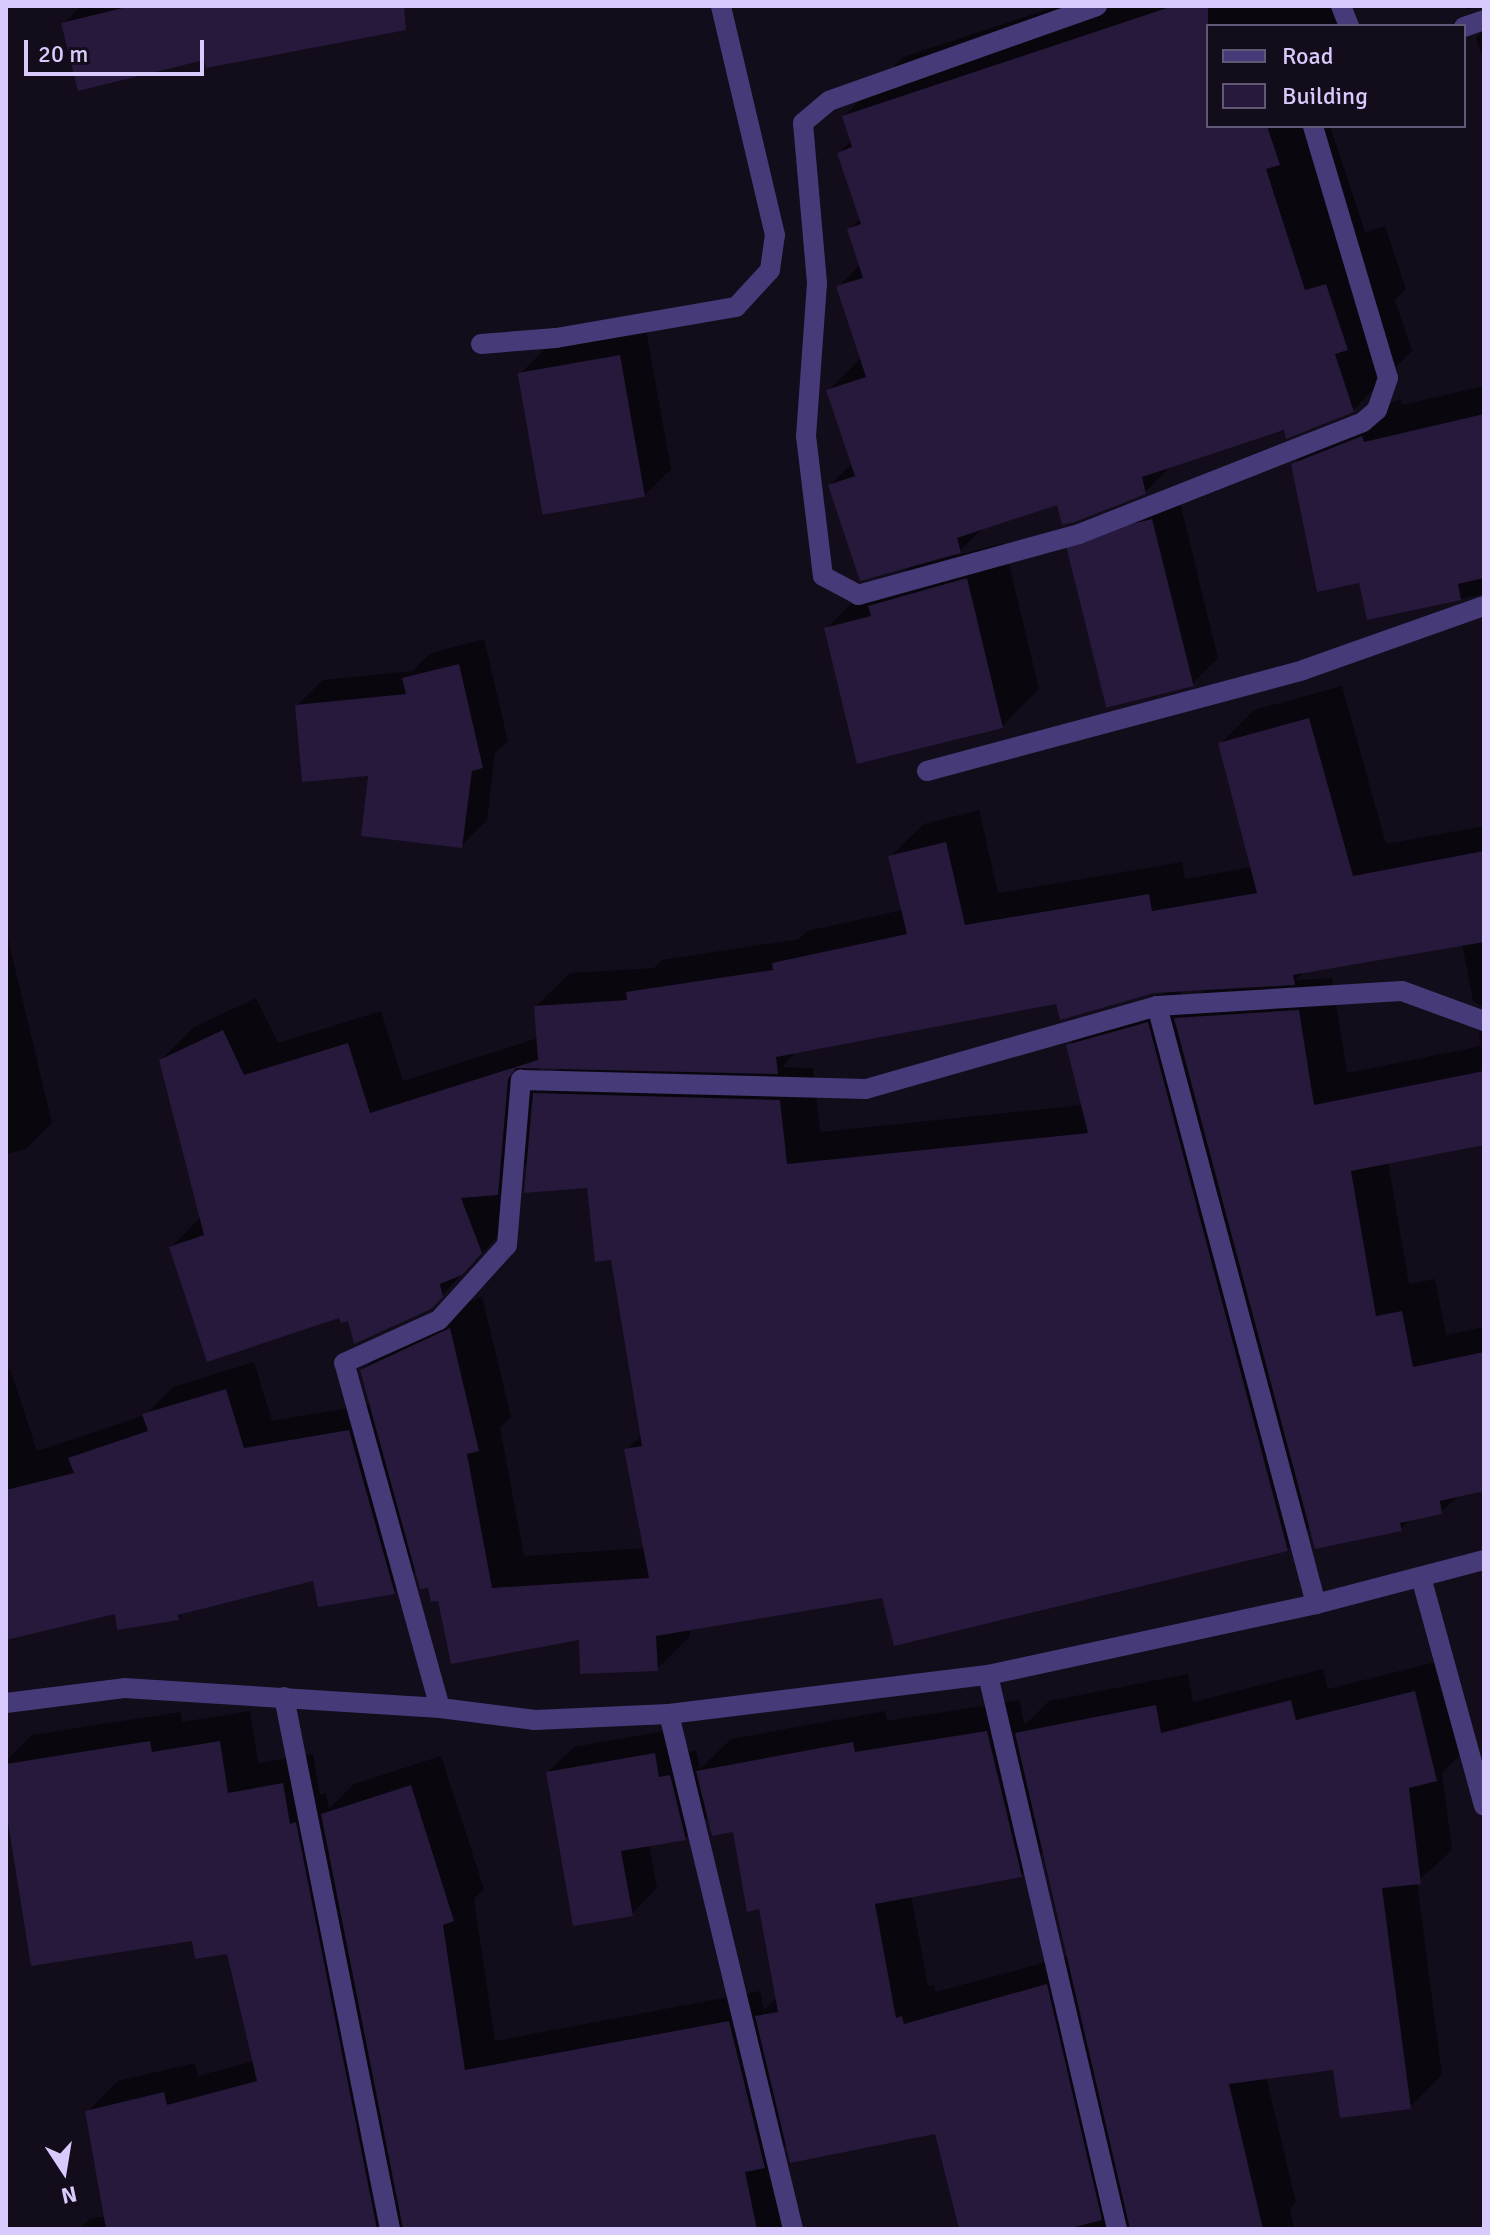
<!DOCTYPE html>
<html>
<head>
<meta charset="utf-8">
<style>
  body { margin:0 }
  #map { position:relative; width:1490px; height:2235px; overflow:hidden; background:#120c1b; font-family:Signika,sans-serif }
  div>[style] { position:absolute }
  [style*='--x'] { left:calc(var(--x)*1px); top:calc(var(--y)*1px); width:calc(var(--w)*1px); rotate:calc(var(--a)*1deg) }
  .shadow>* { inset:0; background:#0007 }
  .building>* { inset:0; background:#26193b; transform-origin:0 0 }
  .service>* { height:20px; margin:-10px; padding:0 10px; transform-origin:10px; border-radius:10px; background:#473a78 }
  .minor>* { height:20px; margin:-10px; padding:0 10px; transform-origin:10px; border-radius:10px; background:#473a78 }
  .tertiary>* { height:20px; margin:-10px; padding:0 10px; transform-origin:10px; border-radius:10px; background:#473a78 }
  span { translate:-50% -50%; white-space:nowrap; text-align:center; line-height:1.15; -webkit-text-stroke:7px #120c1b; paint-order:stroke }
  .frame { position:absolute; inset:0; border:8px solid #d8cafc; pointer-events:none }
  .legend { position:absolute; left:1206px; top:24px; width:260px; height:104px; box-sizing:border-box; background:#120c1b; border:2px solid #615875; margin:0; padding:10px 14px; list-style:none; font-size:24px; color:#d8cafc }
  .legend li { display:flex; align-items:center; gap:16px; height:40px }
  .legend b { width:40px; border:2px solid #615875 }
  .north { position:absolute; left:24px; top:2131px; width:80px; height:80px; -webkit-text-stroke:6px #120c1b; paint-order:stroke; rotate:168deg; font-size:22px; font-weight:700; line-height:32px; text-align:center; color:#d8cafc }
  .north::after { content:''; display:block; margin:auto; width:28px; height:36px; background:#d8cafc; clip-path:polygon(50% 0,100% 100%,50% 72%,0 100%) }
  .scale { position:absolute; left:24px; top:40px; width:180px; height:36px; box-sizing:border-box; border:4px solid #d8cafc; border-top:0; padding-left:10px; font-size:24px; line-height:28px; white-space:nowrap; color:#d8cafc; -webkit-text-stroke:6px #120c1b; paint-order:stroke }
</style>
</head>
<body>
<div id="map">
  <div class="shadow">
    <i style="clip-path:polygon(81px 6px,388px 6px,206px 57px,63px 24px)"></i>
    <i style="clip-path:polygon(1058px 6px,1356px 6px,1336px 26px,1208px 26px,1208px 126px,1330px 126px,1365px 232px,1385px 226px,1406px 289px,1395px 300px,1412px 351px,1353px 410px,1173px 464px,1145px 492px,1059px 502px,984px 527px,955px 556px,1004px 543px,1039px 689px,1002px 726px,827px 628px,864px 591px,892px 584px,912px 565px,830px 485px,853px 463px,828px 391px,862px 357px,838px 287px,861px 264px,849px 230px,861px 218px,839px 153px,852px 140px,844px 116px,903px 57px)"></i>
    <i style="clip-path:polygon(1465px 6px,1482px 6px,1466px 10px)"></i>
    <i style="clip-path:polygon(1484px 30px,1484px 64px,1476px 38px)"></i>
    <i style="clip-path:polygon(646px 330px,671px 469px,645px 495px,520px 374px,546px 348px)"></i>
    <i style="clip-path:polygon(1484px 386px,1484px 594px,1368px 618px,1360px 581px,1293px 465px,1332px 426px,1401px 399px,1402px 405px)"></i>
    <i style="clip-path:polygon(1178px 495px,1218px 658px,1192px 684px,1071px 551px,1096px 525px)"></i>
    <i style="clip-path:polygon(484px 639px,508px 741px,495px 753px,487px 820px,461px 846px,370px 773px,297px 705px,323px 680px,412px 671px,431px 653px)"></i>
    <i style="clip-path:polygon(evenodd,1342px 686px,1386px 844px,1484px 826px,1484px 1008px,1473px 1001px,1462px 944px,1306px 970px,1296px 980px,1332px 978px,1347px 1073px,1481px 1046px,1479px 1033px,1484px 1028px,1484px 1153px,1482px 1143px,1388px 1162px,1409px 1284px,1435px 1279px,1446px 1335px,1484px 1327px,1484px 1489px,1460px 1494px,1441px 1512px,1411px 1519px,1401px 1529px,1311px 1526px,1287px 1549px,883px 1596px,689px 1629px,690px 1636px,657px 1669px,581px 1638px,440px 1599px,417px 1569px,394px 1592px,315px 1578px,184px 1611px,178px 1618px,116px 1612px,6px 1638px,6px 1371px,10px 1369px,37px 1451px,145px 1415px,173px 1387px,254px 1362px,272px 1421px,372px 1404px,362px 1371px,395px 1338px,482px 1296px,511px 1417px,500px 1427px,524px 1556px,646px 1548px,627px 1450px,642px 1434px,612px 1258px,589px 1186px,529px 1161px,503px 1188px,515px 1218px,430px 1308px,340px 1315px,171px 1247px,201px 1217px,161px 1060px,194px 1027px,256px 998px,278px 1043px,381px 1011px,403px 1081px,538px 1038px,536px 1006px,570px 973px,654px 968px,662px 960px,799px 939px,807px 931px,903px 910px,890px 857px,924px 824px,979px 810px,998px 893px,1182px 862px,1185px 879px,1252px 867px,1221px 743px,1254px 710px,1342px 686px,1206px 988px,1186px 1009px,1180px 990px,1206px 988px,1342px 686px,1175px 990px,1101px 1013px,1068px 1046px,1083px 1105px,820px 1132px,813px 1068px,782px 1067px,797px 1051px,1057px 1002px,1175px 990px,1342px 686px,539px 1067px,562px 1067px,536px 1093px,539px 1067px)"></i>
    <i style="clip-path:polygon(6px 931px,52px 1123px,26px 1149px,6px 1154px)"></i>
    <i style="clip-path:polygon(evenodd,1447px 1659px,1468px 1747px,1442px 1773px,1452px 1850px,1417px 1882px,1442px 2075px,1410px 2107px,1335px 2068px,1266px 2077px,1296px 2202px,1290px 2208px,1294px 2229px,961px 2229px,937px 2132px,788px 2143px,778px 2153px,794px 2229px,79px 2229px,89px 2219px,106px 2216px,87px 2112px,118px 2081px,195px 2063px,198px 2076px,254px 2061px,228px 1951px,194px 1939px,6px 1798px,6px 1761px,32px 1735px,180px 1712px,182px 1722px,250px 1711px,258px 1763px,313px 1754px,320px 1795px,326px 1793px,329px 1809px,354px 1784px,441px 1756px,484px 1889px,474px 1899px,495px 2041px,760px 1991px,764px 2010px,777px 1997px,760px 1907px,734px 1830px,709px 1815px,685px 1838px,649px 1844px,657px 1888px,632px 1914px,548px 1772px,574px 1747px,680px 1728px,684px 1753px,696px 1750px,700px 1769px,731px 1739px,885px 1711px,887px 1721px,1019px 1700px,1025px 1725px,1049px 1701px,1188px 1674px,1193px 1702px,1323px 1669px,1328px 1689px,1447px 1659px,1044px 1851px,1069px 1956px,936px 1992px,934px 1985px,928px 1986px,911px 1895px,1021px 1875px,1044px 1851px)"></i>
  </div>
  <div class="building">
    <i style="clip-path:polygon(131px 6px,404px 6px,406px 30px,206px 68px,204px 60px,78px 91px,61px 23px)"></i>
    <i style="clip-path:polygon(1173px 6px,1208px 6px,1208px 126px,1267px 126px,1280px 165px,1266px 169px,1305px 290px,1326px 284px,1348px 350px,1335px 354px,1354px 412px,1286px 439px,1284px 430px,1142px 477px,1146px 494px,1075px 522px,1062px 525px,1057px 505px,957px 538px,961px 553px,860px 581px,828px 485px,855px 476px,826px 390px,866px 377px,836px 286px,863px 278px,847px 229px,861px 224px,837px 153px,852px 147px,842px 116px)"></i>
    <i style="left:620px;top:355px;width:144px;height:104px;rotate:80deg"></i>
    <i style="clip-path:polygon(1484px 414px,1484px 578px,1458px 584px,1461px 600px,1367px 620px,1359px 583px,1317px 592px,1291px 464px,1362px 436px,1364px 442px)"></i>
    <i style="left:1152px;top:519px;width:172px;height:90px;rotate:76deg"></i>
    <i style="clip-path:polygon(967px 578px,1003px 728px,857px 764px,824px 628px,871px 616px,868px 606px)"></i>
    <i style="clip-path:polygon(459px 664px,483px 768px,472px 771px,462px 848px,361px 836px,368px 776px,302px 782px,295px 705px,406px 694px,402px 678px)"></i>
    <i style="clip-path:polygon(1309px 718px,1353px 876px,1484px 851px,1484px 942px,1293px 975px,1295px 985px,1154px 993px,1060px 1020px,1056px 1004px,776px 1057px,778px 1074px,516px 1068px,508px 1079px,498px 1195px,461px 1198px,482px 1253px,462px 1275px,440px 1284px,443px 1297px,431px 1309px,354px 1344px,348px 1321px,341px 1323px,339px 1318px,207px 1362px,169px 1247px,204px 1235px,159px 1060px,223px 1030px,244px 1075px,348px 1043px,370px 1113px,538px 1060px,534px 1006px,627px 1000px,626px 992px,773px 970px,772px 963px,907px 934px,888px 856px,946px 842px,965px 925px,1149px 894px,1152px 911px,1257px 893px,1218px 743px)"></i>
    <i style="clip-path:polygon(1299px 1010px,1314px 1105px,1484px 1071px,1484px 1145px,1351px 1171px,1376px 1316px,1402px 1311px,1413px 1367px,1484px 1352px,1484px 1491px,1440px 1501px,1442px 1514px,1400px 1523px,1402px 1531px,1315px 1549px,1174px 1018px)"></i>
    <i style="clip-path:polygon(1148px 1022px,1288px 1551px,894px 1646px,882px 1598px,656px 1636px,658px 1671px,580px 1674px,579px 1640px,451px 1664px,438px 1601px,431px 1602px,428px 1588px,420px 1589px,360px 1370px,450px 1328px,479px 1451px,467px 1454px,492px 1588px,649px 1578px,624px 1449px,642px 1446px,611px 1260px,595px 1262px,587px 1188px,524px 1193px,533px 1093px,780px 1100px,787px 1164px,1088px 1133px,1066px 1045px)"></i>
    <i style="clip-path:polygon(226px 1389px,244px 1448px,349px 1430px,395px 1594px,318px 1607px,313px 1581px,178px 1615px,179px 1620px,117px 1630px,115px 1614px,6px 1640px,6px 1490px,74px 1473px,68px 1458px,148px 1431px,142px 1414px)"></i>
    <i style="clip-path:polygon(1415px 1691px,1437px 1781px,1409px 1788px,1421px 1884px,1382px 1888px,1411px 2109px,1340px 2118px,1333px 2070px,1229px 2084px,1263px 2229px,1130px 2229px,1015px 1733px,1156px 1705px,1161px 1733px,1291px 1700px,1296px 1720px)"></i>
    <i style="clip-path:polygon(987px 1731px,1022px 1877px,875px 1904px,896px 2018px,902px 2016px,904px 2024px,1047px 1984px,1102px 2220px,1067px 2229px,959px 2229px,935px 2134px,790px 2163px,755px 2016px,778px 2012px,759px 1909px,747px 1912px,733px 1832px,712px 1836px,696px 1771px,853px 1742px,855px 1752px)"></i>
    <i style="clip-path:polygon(150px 1741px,152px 1752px,220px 1741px,228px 1793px,283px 1783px,290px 1824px,296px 1822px,377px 2229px,106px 2229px,85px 2111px,164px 2092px,167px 2105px,257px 2081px,227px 1954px,195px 1959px,192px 1941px,31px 1966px,6px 1810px,6px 1764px)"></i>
    <i style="clip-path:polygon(655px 1753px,659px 1777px,670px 1775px,686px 1840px,621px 1851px,633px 1916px,573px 1926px,546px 1772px)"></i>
    <i style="clip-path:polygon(411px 1785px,454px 1921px,443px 1925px,465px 2070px,729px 2021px,765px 2168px,745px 2172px,757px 2229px,403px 2229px,321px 1814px)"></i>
  </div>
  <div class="service">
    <i style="--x:1097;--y:6;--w:284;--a:160.5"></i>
    <i style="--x:829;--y:101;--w:34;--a:140"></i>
    <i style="--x:803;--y:123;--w:161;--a:85"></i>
    <i style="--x:817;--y:283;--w:153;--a:94.1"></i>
    <i style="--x:806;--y:436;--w:141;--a:83.1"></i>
    <i style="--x:823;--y:576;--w:40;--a:28"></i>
    <i style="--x:858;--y:595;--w:229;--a:-15.4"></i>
    <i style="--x:1079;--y:534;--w:305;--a:-21.5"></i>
    <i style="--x:1363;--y:422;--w:18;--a:-41"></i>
    <i style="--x:1377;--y:410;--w:34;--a:-71"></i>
    <i style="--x:1388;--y:378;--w:263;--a:-106.6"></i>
    <i style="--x:1341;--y:6;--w:22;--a:68"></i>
    <i style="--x:1464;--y:27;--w:21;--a:-19"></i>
  </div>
  <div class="minor">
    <i style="--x:481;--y:344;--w:75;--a:-4.6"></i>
    <i style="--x:556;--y:338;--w:183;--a:-9.8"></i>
    <i style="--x:736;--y:307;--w:50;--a:-47.4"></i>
    <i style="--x:770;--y:270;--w:35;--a:-82"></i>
    <i style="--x:775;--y:235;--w:235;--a:-103.3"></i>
    <i style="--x:927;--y:771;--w:389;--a:-15"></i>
    <i style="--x:1303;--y:670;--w:192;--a:-19.5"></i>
    <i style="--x:1157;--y:1006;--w:619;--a:75.11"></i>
    <i style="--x:1421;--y:1577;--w:237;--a:74.6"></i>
    <i style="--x:988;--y:1675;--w:569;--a:76.89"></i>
    <i style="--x:284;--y:1697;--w:542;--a:78.73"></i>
    <i style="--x:440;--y:1708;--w:358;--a:-105.5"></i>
    <i style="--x:344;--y:1363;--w:104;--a:-24.4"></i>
    <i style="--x:439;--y:1320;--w:101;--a:-47.8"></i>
    <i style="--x:507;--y:1245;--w:166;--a:-85.2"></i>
    <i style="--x:521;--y:1080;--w:345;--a:1.5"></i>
    <i style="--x:866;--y:1089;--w:303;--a:-15.9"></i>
    <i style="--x:1157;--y:1006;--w:245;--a:-3.5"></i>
    <i style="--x:1402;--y:991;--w:87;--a:20.1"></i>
    <i style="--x:669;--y:1714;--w:530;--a:76.46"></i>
  </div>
  <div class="tertiary">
    <i style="--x:6;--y:1703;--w:119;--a:-7.2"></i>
    <i style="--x:124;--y:1688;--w:317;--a:3.6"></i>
    <i style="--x:440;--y:1708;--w:96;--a:7.2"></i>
    <i style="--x:535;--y:1720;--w:134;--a:-2.6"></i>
    <i style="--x:669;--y:1714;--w:321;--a:-7"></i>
    <i style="--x:988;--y:1675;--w:336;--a:-12.2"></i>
    <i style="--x:1316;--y:1604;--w:174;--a:-14.7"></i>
  </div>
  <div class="frame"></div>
  <ul class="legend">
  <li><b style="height:10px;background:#473a78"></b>Road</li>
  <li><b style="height:22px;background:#26193b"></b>Building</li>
  </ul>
  <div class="north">N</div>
  <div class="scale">20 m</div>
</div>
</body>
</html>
